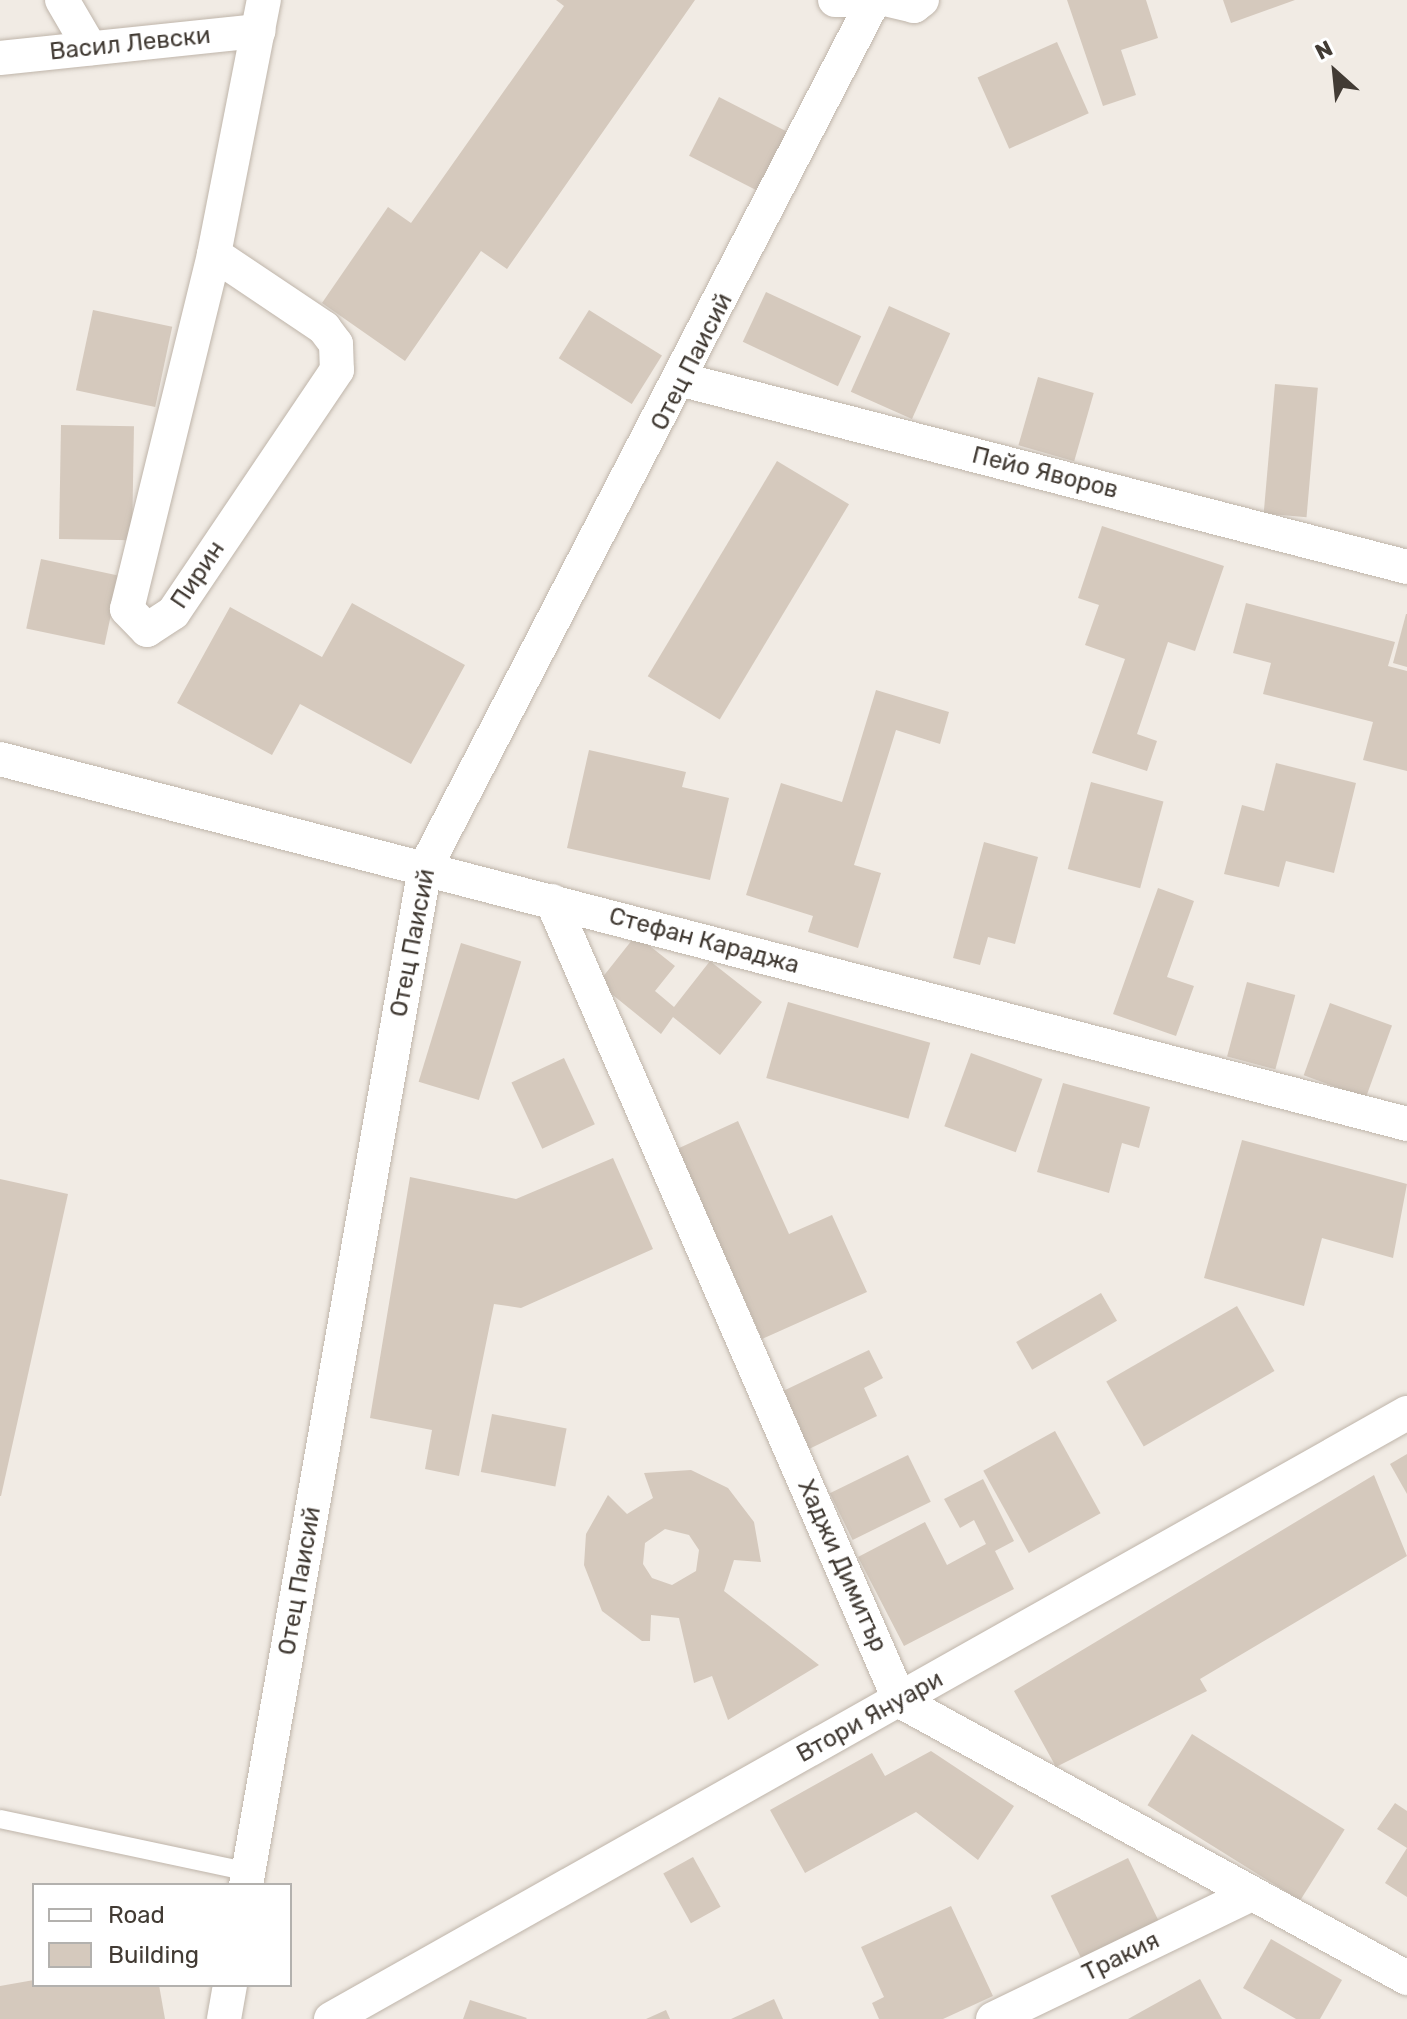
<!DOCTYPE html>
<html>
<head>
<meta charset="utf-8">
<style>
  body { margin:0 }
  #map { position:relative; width:1407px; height:2019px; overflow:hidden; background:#f1ebe4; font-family:Rubik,sans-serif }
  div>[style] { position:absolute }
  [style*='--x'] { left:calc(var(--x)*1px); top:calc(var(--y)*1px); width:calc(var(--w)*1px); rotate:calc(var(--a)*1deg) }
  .building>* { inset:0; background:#d5c9bd; transform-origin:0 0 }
  .roads { filter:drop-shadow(0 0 2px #bfb5aa) drop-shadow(0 0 2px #bfb5aa) }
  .service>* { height:18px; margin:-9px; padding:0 9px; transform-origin:9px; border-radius:9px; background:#fff }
  .minor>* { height:34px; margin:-17px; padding:0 17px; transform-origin:17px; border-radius:17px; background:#fff }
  span { translate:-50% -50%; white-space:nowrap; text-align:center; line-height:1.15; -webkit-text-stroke:6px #fff; paint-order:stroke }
  .street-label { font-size:24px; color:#423b34 }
  .legend { position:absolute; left:32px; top:1883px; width:260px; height:104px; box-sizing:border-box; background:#fff; border:2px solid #b3b1ae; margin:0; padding:10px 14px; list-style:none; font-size:24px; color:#423b34 }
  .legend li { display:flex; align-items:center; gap:16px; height:40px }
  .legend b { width:40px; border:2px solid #b3b1ae }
  .north { position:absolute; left:1295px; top:32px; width:80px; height:80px; -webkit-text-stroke:6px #fff; paint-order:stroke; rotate:333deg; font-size:22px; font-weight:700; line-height:32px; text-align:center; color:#423b34 }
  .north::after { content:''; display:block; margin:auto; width:28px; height:36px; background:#423b34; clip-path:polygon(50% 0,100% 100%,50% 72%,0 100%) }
</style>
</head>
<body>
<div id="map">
  <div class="building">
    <i style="clip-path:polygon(556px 0,695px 0,507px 269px,481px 251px,405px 361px,322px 303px,388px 207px,411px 223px,564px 6px)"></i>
    <i style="clip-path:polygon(1067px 0,1146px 0,1158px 38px,1121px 50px,1136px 95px,1103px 106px)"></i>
    <i style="clip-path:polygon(1223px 0,1295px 0,1231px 23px)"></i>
    <i style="left:1057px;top:42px;width:78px;height:87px;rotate:66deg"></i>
    <i style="left:719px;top:97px;width:80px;height:66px;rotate:27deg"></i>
    <i style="left:766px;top:292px;width:105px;height:55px;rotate:25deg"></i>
    <i style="left:889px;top:306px;width:67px;height:94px;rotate:24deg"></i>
    <i style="left:93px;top:310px;width:81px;height:82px;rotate:12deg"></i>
    <i style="left:589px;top:310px;width:86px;height:57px;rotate:32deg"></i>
    <i style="left:1038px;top:377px;width:58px;height:71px;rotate:16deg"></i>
    <i style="left:1275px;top:384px;width:43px;height:130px;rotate:5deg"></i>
    <i style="left:61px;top:425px;width:73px;height:114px;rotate:1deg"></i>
    <i style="left:777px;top:461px;width:84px;height:251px;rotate:31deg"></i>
    <i style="clip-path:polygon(1102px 526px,1224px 566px,1195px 651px,1168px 642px,1137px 734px,1157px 741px,1147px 771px,1092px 753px,1125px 659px,1085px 645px,1099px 605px,1078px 598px)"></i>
    <i style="left:41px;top:559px;width:80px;height:71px;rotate:12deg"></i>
    <i style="clip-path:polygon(352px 603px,465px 665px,411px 764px,300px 704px,272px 755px,177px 703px,230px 607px,322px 657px)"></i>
    <i style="clip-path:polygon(1246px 603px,1395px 642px,1388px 666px,1407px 671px,1407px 771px,1363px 760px,1373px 722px,1263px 694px,1271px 663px,1233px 653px)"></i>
    <i style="clip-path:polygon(1406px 614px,1407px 614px,1407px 667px,1393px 663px)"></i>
    <i style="clip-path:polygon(876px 690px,949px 712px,940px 744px,896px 730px,854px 865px,881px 873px,858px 948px,808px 932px,813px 916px,746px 895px,781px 783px,842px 802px)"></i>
    <i style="clip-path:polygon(589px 750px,686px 772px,682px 787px,729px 798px,710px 880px,567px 848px)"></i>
    <i style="clip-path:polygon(1276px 763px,1356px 783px,1334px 873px,1286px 861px,1279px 887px,1224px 874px,1242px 805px,1264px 811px)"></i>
    <i style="left:1091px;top:782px;width:75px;height:90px;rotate:15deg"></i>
    <i style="clip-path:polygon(984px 842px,1038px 857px,1015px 944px,988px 937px,980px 965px,953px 958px)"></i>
    <i style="clip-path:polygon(1158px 888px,1194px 901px,1167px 977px,1194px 986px,1176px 1036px,1113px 1014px)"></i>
    <i style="clip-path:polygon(636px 935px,675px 966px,655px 991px,674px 1007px,710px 961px,762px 1002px,720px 1055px,673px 1017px,661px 1034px,598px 983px)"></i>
    <i style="left:461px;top:943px;width:63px;height:145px;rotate:17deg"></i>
    <i style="left:1247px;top:982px;width:50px;height:77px;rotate:15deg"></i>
    <i style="left:788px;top:1002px;width:148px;height:79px;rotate:16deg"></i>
    <i style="left:1330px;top:1003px;width:66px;height:77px;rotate:20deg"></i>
    <i style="left:971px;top:1053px;width:76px;height:78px;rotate:20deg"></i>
    <i style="left:564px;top:1058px;width:73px;height:58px;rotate:65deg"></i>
    <i style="clip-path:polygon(1063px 1083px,1150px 1107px,1139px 1148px,1122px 1143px,1109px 1193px,1037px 1172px)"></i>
    <i style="clip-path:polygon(738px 1121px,789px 1234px,832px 1215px,867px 1292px,762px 1339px,677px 1149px)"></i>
    <i style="clip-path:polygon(1242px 1140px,1407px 1184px,1393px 1258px,1322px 1238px,1304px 1306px,1204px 1278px)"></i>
    <i style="clip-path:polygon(613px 1158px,653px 1249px,521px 1308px,494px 1304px,459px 1476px,425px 1469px,432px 1430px,370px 1418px,410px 1177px,516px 1199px)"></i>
    <i style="clip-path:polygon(0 1179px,68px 1194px,1px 1496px,0 1496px)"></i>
    <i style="left:1101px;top:1293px;width:32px;height:98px;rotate:60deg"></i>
    <i style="left:1237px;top:1306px;width:75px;height:151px;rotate:60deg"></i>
    <i style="clip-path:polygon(869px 1350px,883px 1378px,864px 1388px,877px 1416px,809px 1449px,781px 1392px)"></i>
    <i style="left:492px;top:1414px;width:76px;height:59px;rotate:11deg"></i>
    <i style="left:1055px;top:1431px;width:94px;height:82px;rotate:61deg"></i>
    <i style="clip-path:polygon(1407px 1454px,1407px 1494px,1390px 1464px)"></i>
    <i style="left:908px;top:1455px;width:52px;height:87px;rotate:64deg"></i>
    <i style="clip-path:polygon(evenodd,691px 1470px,728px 1488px,754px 1522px,761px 1562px,734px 1560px,724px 1591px,819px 1665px,728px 1720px,712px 1676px,694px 1683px,679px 1618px,651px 1615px,650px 1641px,642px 1641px,602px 1611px,584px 1565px,586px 1534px,608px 1495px,627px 1514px,653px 1498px,644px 1473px,691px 1470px,665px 1529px,689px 1535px,699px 1550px,696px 1571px,672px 1585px,652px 1578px,643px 1564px,645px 1543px,665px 1529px)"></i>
    <i style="clip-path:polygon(1374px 1475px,1407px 1556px,1200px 1679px,1207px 1691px,1056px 1767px,1014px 1691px)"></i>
    <i style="clip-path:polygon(983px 1479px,1014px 1541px,995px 1551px,1014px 1589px,904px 1646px,858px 1557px,925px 1522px,947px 1565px,986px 1544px,974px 1520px,960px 1528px,944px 1499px)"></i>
    <i style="left:1192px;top:1734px;width:180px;height:84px;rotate:32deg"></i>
    <i style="clip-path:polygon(931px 1751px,1014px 1806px,978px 1860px,916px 1812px,805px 1873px,770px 1810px,872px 1753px,885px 1776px)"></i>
    <i style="clip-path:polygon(1395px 1803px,1407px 1811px,1407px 1897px,1385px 1883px,1407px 1848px,1377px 1829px)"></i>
    <i style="left:693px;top:1857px;width:57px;height:34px;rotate:61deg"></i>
    <i style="left:1128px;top:1858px;width:72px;height:86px;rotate:64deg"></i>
    <i style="clip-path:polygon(951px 1906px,993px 1996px,943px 2019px,879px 2019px,872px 2003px,884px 1997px,861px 1947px)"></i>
    <i style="clip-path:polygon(1271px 1939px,1342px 1980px,1320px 2019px,1296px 2019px,1243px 1988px)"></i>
    <i style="clip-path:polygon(1200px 1979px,1222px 2019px,1128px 2019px)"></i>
    <i style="clip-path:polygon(34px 1980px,159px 1985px,165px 2019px,0 2019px,0 1986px)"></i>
    <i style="clip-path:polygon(774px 1999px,783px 2019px,731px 2019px)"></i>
    <i style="clip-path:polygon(470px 2000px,527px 2018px,526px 2019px,463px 2019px)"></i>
    <i style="clip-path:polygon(666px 2010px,670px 2019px,646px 2019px)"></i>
  </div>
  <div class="roads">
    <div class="service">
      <i style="--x:0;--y:1819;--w:255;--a:12"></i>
    </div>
    <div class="minor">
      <i style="--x:62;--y:0;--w:56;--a:59.7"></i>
      <i style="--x:835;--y:0;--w:16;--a:0"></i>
      <i style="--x:889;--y:0;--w:26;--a:13"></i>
      <i style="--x:914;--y:6;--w:10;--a:-37"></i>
      <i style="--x:0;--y:58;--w:260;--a:-6"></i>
      <i style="--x:214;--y:254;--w:133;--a:33.9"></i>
      <i style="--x:324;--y:328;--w:20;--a:53"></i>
      <i style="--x:336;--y:344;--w:26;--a:88"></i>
      <i style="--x:337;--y:370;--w:293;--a:124"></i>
      <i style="--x:173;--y:613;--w:31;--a:147"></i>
      <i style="--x:147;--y:630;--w:29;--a:-134"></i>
      <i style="--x:127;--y:609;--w:366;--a:-76.2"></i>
      <i style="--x:214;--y:254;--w:259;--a:-78.9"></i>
      <i style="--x:683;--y:380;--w:748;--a:14.48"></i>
      <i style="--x:0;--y:759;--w:1454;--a:14.54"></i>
      <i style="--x:552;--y:901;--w:872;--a:66.49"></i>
      <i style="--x:900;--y:1701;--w:578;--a:28.65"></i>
      <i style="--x:246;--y:1885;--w:1033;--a:-80.02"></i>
      <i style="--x:425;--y:868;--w:977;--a:-62.65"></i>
      <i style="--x:224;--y:2019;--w:35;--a:-80"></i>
      <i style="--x:331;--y:2019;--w:1235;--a:-29.39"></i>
      <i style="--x:993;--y:2019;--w:285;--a:-25.8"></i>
    </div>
  </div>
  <div class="street-label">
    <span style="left:130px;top:44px;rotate:-6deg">Васил Левски</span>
    <span style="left:692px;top:362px;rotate:-63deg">Отец Паисий</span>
    <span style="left:1045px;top:473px;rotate:14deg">Пейо Яворов</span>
    <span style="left:198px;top:575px;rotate:-56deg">Пирин</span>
    <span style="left:704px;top:941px;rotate:15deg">Стефан Караджа</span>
    <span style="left:413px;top:943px;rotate:-79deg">Отец Паисий</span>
    <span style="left:842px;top:1566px;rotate:66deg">Хаджи Димитър</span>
    <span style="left:300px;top:1581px;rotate:-80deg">Отец Паисий</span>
    <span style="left:870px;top:1717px;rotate:-29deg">Втори Януари</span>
    <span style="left:1121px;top:1957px;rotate:-26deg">Тракия</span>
  </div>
  <ul class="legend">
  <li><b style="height:10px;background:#fff"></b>Road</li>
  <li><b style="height:22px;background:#d5c9bd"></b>Building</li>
  </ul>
  <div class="north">N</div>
</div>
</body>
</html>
